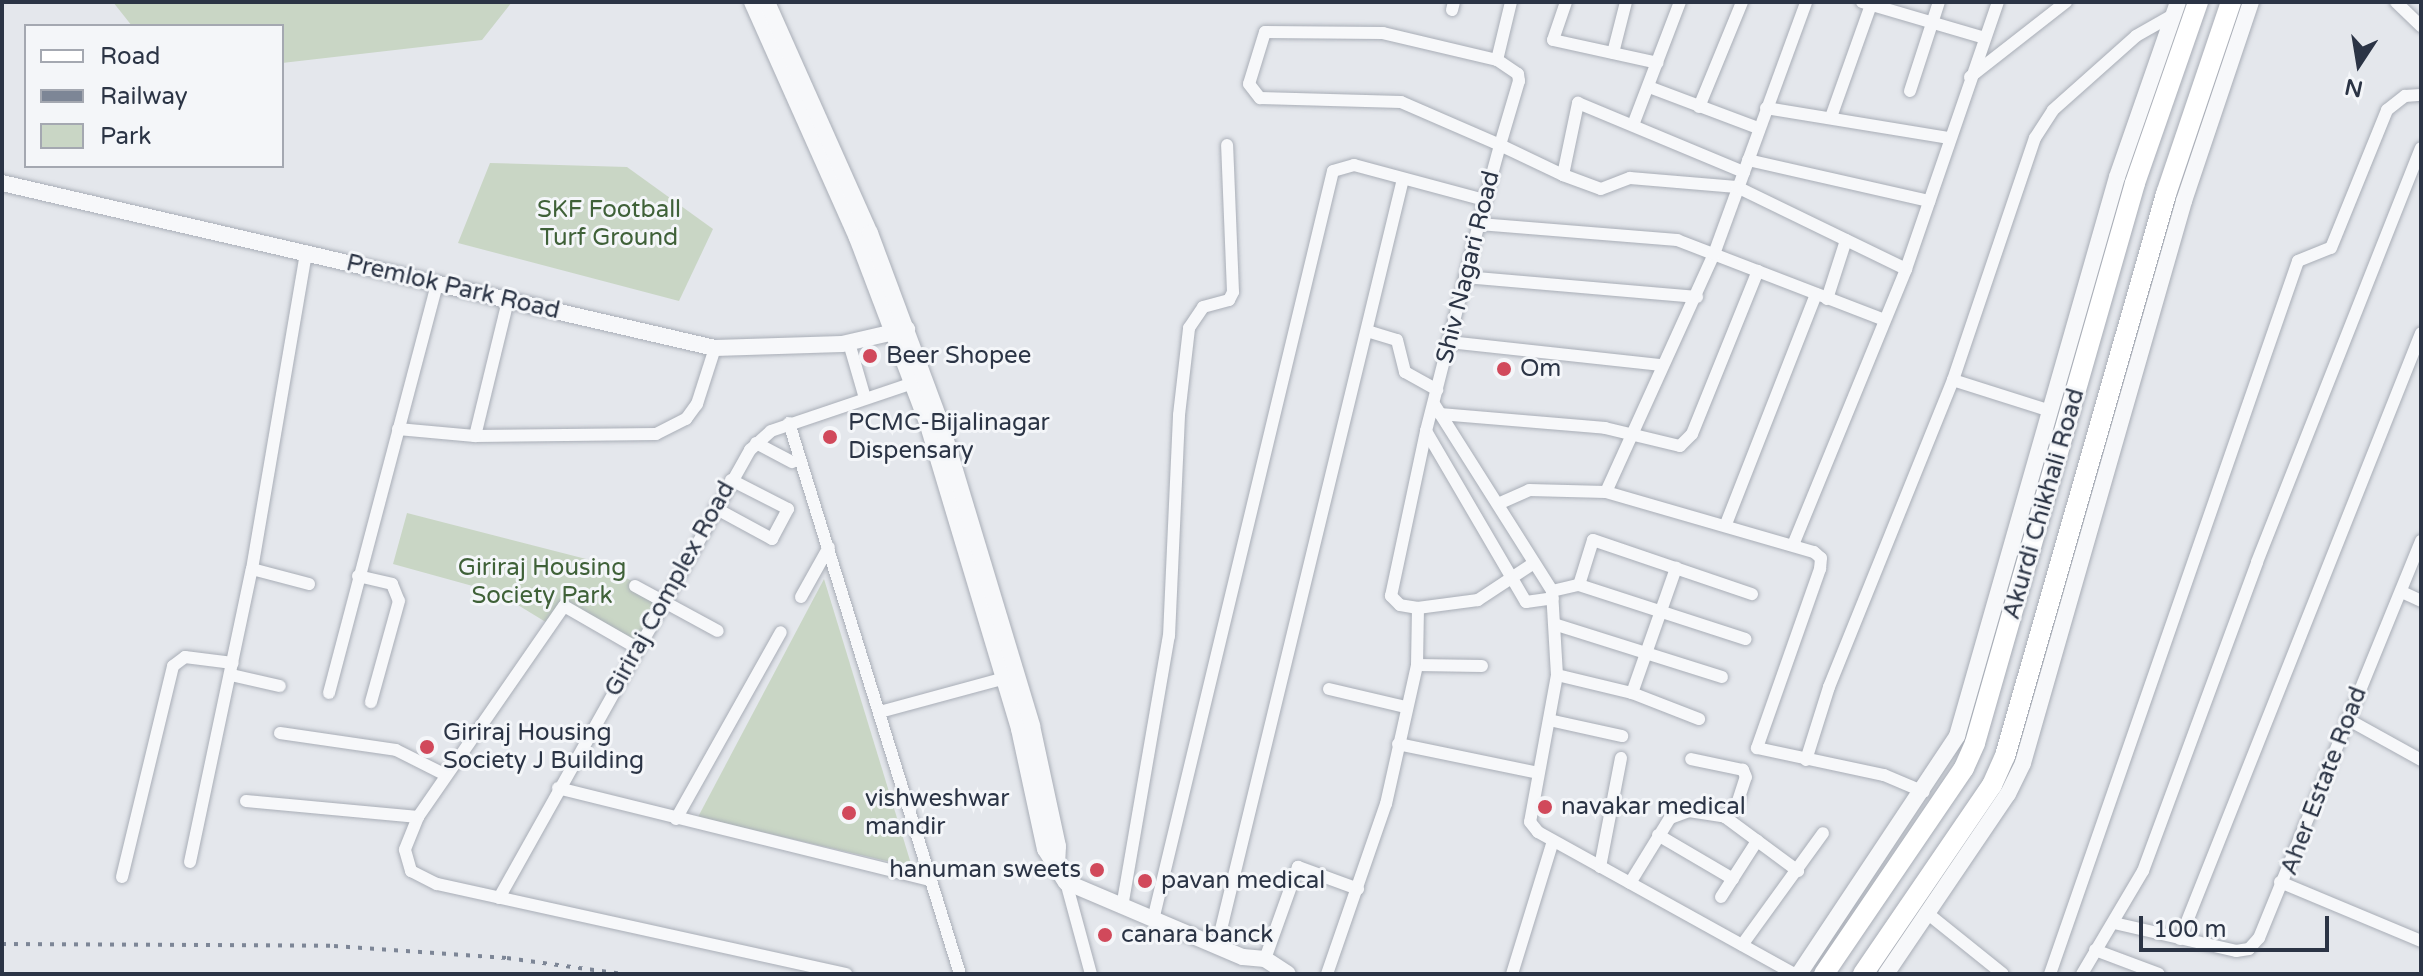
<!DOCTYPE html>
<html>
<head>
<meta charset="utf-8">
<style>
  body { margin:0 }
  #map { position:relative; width:2423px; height:976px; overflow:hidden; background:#e4e7ec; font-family:"Varela Round",sans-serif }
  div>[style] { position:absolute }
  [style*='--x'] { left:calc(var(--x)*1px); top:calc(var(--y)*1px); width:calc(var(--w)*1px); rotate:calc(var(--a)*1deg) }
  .green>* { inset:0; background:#c9d6c5 }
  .roads { filter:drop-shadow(0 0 2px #a9aeb7) drop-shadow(0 0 2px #a9aeb7) }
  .minor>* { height:12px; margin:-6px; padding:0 6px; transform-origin:6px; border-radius:6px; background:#f7f8fa }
  .tertiary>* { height:16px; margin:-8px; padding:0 8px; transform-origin:8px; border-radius:8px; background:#f7f8fa }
  .primary>* { height:20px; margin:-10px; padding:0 10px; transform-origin:10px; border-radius:10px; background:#fff }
  .rail>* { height:4px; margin-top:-2px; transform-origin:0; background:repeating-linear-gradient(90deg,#7d8696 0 4px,transparent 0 12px) }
  .dots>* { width:22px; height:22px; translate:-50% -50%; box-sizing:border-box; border:4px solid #f4f6f9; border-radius:50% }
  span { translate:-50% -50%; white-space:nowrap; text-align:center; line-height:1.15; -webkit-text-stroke:6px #f4f6f9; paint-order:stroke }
  .park-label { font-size:24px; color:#3f6138 }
  .street-label { font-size:24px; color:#2b3445 }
  .poi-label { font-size:24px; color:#2b3445 }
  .left { translate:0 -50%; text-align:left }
  .right { translate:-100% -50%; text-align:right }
  .frame { position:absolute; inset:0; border:4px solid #2b3445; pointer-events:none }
  .legend { position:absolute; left:24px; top:24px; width:260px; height:144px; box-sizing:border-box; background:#f4f6f9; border:2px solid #a4a8b1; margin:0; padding:10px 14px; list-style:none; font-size:24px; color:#2b3445 }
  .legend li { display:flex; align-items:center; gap:16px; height:40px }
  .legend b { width:40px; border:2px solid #a4a8b1 }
  .north { position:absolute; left:2319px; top:24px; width:80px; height:80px; -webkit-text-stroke:6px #f4f6f9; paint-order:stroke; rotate:192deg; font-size:22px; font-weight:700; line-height:32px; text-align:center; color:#2b3445 }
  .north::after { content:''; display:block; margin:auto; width:28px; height:36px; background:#2b3445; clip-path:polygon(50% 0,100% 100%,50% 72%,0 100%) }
  .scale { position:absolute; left:2139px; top:916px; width:190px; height:36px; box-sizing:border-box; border:4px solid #2b3445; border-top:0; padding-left:10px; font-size:24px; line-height:28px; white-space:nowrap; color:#2b3445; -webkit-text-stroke:6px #f4f6f9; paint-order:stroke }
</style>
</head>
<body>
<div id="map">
  <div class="green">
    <i style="clip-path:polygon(113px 2px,512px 2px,482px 40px,282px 63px,282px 26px,132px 26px)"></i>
    <i style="clip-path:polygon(490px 163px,627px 167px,713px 229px,679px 301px,458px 243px)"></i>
    <i style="clip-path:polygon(407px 513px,590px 560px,664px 597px,637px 648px,564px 606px,549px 624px,498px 593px,393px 564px)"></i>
    <i style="clip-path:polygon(824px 579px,912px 867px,698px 817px)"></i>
  </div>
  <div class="roads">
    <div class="minor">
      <i style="--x:1566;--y:2;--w:40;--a:108.9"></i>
      <i style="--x:1553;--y:40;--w:107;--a:12.4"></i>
      <i style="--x:1862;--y:2;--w:128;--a:16.3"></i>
      <i style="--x:2396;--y:2;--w:35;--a:44"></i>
      <i style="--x:1452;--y:10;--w:8;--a:-76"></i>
      <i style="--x:1613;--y:53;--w:53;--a:-75.7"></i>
      <i style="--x:1497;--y:60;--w:60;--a:-76.4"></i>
      <i style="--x:1970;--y:77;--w:122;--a:-38"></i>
      <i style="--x:1649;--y:87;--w:116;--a:20.6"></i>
      <i style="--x:1910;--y:91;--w:94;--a:-72"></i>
      <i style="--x:1699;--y:107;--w:113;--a:-67.7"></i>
      <i style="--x:1766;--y:108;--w:186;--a:9.3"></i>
      <i style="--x:1831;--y:117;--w:122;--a:-70.4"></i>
      <i style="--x:1633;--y:125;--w:132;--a:-69.1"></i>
      <i style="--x:1748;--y:160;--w:186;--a:12.8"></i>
      <i style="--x:1563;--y:175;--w:74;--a:-78.2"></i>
      <i style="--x:1578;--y:103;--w:180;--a:22.6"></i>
      <i style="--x:1479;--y:224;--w:199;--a:4.6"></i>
      <i style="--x:1677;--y:240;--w:220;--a:21.1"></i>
      <i style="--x:1465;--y:277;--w:233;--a:4.9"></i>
      <i style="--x:1827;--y:299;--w:62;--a:-72.1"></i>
      <i style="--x:1367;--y:331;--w:31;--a:17"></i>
      <i style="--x:1397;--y:340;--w:33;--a:76"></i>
      <i style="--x:1405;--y:372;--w:37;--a:29"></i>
      <i style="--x:1449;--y:342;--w:214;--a:6.2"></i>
      <i style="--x:849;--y:343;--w:57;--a:73.8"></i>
      <i style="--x:1953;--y:380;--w:103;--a:17.6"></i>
      <i style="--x:1434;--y:404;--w:221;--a:57.7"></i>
      <i style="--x:1552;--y:591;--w:84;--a:86.6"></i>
      <i style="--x:1557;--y:675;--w:149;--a:100.4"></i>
      <i style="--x:1530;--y:822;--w:13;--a:51"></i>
      <i style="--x:1538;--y:832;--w:293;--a:29"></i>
      <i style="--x:1440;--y:414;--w:166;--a:4.8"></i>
      <i style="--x:1605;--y:428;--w:77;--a:13.5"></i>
      <i style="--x:1680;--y:446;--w:17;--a:-45"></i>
      <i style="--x:1692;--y:434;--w:176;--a:-68"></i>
      <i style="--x:789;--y:423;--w:577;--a:72.76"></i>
      <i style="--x:398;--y:429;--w:77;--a:5.2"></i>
      <i style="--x:475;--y:436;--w:181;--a:-0.6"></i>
      <i style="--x:656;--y:434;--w:34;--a:-27"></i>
      <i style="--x:686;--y:419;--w:19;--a:-54"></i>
      <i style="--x:697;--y:404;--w:59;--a:-72.2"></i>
      <i style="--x:1426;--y:431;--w:198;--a:59.7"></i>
      <i style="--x:1526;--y:602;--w:27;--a:-8"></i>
      <i style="--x:475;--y:436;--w:139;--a:-76.3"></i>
      <i style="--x:756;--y:443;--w:41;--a:27.8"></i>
      <i style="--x:1606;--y:492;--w:261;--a:-65.6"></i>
      <i style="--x:1714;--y:254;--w:268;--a:-69.9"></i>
      <i style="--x:1498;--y:504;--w:34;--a:-24"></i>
      <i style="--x:1529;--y:490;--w:77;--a:1.5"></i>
      <i style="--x:1606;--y:492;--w:216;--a:16.1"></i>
      <i style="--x:1814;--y:552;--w:9;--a:41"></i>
      <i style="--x:1821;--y:558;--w:11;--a:95"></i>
      <i style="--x:1820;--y:569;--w:190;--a:109.4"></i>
      <i style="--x:1757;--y:748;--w:130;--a:12"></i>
      <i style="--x:1884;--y:775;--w:43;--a:23"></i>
      <i style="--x:715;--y:508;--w:65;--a:28.5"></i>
      <i style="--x:772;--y:539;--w:34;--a:-62"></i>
      <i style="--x:788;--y:509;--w:64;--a:-153"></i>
      <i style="--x:1726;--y:524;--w:247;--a:-68.6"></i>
      <i style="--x:1793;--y:545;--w:298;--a:-67.7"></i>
      <i style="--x:1906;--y:269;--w:282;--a:-71"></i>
      <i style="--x:1531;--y:565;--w:64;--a:146.6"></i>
      <i style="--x:1478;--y:600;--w:61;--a:172.4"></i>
      <i style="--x:1418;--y:608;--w:18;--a:-171"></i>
      <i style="--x:1400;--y:605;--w:13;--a:-135"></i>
      <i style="--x:1391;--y:596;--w:169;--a:-78"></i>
      <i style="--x:1426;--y:431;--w:238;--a:-75.7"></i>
      <i style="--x:1485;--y:200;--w:57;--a:-74.7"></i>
      <i style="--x:1500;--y:145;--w:67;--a:-73.5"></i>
      <i style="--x:1519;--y:81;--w:7;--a:-98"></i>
      <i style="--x:1518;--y:74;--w:25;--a:-146"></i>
      <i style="--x:1497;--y:60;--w:117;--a:-166.7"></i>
      <i style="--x:1383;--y:33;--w:118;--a:-179.5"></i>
      <i style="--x:1265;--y:32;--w:54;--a:107.1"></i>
      <i style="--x:1249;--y:84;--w:18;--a:52"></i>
      <i style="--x:1260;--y:98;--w:141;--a:1.6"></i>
      <i style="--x:1401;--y:102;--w:108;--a:23.5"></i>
      <i style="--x:1500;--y:145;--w:70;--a:25.5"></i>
      <i style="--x:1563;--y:175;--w:40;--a:20.2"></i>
      <i style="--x:1601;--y:189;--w:31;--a:-21"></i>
      <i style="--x:1630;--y:178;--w:107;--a:4.8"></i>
      <i style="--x:1737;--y:187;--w:188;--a:25.9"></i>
      <i style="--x:252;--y:569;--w:59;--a:14.7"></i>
      <i style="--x:358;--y:576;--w:35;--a:13"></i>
      <i style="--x:392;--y:584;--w:18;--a:68"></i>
      <i style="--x:399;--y:601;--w:105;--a:105.5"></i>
      <i style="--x:1579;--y:585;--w:47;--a:-72.7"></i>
      <i style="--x:1593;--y:540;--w:168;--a:18.8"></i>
      <i style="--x:635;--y:586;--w:94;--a:28.5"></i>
      <i style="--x:1552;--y:591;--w:28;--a:-13"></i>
      <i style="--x:1579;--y:585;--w:175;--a:18"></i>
      <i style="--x:2402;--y:592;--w:21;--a:25"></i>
      <i style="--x:801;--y:597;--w:57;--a:-60.8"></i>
      <i style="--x:1557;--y:625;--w:173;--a:17.5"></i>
      <i style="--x:637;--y:648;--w:84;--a:-150.1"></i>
      <i style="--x:564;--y:606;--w:257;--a:124.7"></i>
      <i style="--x:418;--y:817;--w:35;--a:112"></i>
      <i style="--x:405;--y:850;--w:22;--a:74"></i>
      <i style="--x:411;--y:871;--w:29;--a:27"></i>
      <i style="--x:437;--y:884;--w:419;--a:12.4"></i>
      <i style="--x:1417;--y:665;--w:65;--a:0.9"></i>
      <i style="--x:231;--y:675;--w:50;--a:12.7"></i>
      <i style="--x:1557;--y:675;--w:77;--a:13.5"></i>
      <i style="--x:1632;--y:693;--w:72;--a:21.2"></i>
      <i style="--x:1329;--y:689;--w:79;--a:13.2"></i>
      <i style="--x:329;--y:693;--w:424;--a:-75.2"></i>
      <i style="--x:1632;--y:693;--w:133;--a:-70.6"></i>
      <i style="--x:880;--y:712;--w:130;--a:-15.2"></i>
      <i style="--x:2347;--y:719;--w:85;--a:29"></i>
      <i style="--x:1549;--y:720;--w:75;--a:12.4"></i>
      <i style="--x:280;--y:733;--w:117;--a:8.3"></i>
      <i style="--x:396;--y:750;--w:56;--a:26.6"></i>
      <i style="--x:1398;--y:744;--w:143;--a:11.7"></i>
      <i style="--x:1806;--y:760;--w:77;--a:-72.5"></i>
      <i style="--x:1829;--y:687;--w:331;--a:-68"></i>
      <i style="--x:1953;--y:380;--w:256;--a:-71.3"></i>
      <i style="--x:2035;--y:138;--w:33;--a:-57"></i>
      <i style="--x:2053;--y:110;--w:111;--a:-41.7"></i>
      <i style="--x:2136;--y:36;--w:43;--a:-29.6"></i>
      <i style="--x:558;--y:788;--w:383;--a:13.9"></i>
      <i style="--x:246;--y:801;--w:173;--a:5.3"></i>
      <i style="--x:1725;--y:817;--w:91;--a:36.5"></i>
      <i style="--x:676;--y:819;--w:214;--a:-60.7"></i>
      <i style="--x:1658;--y:835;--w:87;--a:30.4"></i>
      <i style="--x:190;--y:862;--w:299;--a:-78.1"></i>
      <i style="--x:252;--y:569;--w:321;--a:-80.3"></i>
      <i style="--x:1600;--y:867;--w:111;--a:-79.1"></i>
      <i style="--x:122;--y:877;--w:217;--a:-76.4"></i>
      <i style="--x:173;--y:666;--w:15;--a:-37"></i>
      <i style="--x:185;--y:657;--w:48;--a:7.1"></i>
      <i style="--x:1066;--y:882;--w:95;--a:74.8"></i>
      <i style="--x:2280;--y:882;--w:153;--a:22.7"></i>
      <i style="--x:1630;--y:883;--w:76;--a:-58.4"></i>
      <i style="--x:1670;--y:818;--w:20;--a:-20"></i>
      <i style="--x:1689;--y:811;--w:36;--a:9"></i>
      <i style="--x:1725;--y:817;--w:18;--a:-47"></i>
      <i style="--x:1737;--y:804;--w:28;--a:-72"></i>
      <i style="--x:1746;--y:777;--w:8;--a:-113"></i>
      <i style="--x:1743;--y:770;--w:53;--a:-168.1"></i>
      <i style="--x:1721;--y:897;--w:67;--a:-57.3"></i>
      <i style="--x:499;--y:898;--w:514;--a:-60.74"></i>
      <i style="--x:750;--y:450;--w:28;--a:-42"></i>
      <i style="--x:771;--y:431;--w:156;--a:-18.7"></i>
      <i style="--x:1122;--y:907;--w:275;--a:-80.2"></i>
      <i style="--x:1169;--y:636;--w:221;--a:-87.4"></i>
      <i style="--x:1179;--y:415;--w:88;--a:-83.4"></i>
      <i style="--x:1189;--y:328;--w:25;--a:-56"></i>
      <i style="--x:1203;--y:307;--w:27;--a:-15"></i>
      <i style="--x:1229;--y:300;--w:9;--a:-63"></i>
      <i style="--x:1233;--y:292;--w:147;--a:-92.3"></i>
      <i style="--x:1927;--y:913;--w:97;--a:38.8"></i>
      <i style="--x:1153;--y:920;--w:770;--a:-76.49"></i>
      <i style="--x:1333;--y:171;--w:22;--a:-16"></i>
      <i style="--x:1354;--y:165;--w:136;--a:15"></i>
      <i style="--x:2114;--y:923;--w:125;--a:12.9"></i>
      <i style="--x:2236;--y:951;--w:13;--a:-9"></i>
      <i style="--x:2249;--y:949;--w:15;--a:-48"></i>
      <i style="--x:2259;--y:938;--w:429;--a:-67.8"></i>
      <i style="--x:2180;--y:939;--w:652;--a:-68.31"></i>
      <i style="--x:1742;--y:945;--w:138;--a:-54.1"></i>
      <i style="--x:1217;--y:946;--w:789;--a:-76.37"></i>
      <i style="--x:2095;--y:950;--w:68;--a:20.6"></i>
      <i style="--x:1265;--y:959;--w:98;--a:-70.3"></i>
      <i style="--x:1298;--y:867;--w:64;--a:20.1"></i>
      <i style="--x:1327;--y:974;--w:180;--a:-70.9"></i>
      <i style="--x:1386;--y:804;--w:142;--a:-77.4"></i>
      <i style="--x:1417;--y:665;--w:57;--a:-89"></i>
      <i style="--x:1512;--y:974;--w:139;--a:-72.9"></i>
      <i style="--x:2050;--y:974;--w:755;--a:-70.82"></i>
      <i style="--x:2298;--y:261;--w:35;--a:-22"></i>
      <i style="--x:2331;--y:248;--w:149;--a:-67.9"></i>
      <i style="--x:2387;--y:110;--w:23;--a:-38"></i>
      <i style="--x:2405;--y:96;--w:16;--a:-4"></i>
      <i style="--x:2082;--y:974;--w:120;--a:-59.4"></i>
      <i style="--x:2143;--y:871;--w:329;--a:-69.7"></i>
      <i style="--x:2257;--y:562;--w:445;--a:-68.4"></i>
    </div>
    <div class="tertiary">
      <i style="--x:752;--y:2;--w:258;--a:66"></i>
      <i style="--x:857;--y:238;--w:197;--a:69.2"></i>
      <i style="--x:927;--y:422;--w:320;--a:73.3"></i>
      <i style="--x:1019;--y:729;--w:123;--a:77.8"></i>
      <i style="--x:1045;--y:849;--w:39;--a:58"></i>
      <i style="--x:1066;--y:882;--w:192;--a:23"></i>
      <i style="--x:1243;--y:957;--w:22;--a:5"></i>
      <i style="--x:1265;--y:959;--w:27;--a:33"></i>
      <i style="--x:767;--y:2;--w:253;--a:66"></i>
      <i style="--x:870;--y:233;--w:207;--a:69.6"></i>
      <i style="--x:942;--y:427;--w:312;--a:73.2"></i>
      <i style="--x:1032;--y:726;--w:123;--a:77.8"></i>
      <i style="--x:1058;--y:846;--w:19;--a:93"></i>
      <i style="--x:2;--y:183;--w:732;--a:13.03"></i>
      <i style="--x:715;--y:348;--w:127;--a:-1.8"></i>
      <i style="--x:842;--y:344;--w:67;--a:-13"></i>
      <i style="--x:1799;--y:974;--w:286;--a:-56.4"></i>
      <i style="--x:1957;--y:736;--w:581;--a:-74.03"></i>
      <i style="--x:2117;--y:177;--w:185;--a:-70.8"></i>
      <i style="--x:1886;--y:974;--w:217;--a:-55.9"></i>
      <i style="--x:2008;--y:794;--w:34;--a:-64"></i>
      <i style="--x:2023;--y:763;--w:585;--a:-74.01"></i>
      <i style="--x:2184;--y:201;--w:210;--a:-71.4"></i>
    </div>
    <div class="primary">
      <i style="--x:1824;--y:974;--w:249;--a:-55.8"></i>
      <i style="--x:1964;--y:768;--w:27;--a:-66"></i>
      <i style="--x:1975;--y:743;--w:582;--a:-74.05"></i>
      <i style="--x:2135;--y:183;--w:192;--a:-70.8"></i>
      <i style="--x:1863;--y:974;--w:229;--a:-55.7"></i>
      <i style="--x:1992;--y:785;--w:32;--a:-66"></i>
      <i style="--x:2005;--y:756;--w:585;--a:-74.01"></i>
      <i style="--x:2166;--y:194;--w:203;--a:-71.3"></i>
    </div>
  </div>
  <div class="rail">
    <i style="--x:2;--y:944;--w:332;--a:0.3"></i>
    <i style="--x:334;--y:946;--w:173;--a:4"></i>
    <i style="--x:507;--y:958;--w:117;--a:7.9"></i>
  </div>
  <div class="dots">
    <i style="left:870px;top:356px;background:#d1495b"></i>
    <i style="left:1504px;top:369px;background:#d1495b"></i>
    <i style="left:830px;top:437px;background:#d1495b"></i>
    <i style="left:427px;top:747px;background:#d1495b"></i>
    <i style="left:1545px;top:807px;background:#d1495b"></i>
    <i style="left:849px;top:813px;background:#d1495b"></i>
    <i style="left:1097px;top:870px;background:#d1495b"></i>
    <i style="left:1145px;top:881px;background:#d1495b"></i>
    <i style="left:1105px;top:935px;background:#d1495b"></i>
  </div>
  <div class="park-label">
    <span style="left:609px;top:224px">SKF Football<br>Turf Ground</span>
    <span style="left:542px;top:582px">Giriraj Housing<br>Society Park</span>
  </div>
  <div class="street-label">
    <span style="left:1468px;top:267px;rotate:-76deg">Shiv Nagari Road</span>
    <span style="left:453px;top:287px;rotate:13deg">Premlok Park Road</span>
    <span style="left:2044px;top:504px;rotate:-74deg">Akurdi Chikhali Road</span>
    <span style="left:670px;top:589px;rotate:-61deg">Giriraj Complex Road</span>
    <span style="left:2324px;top:781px;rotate:-69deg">Aher Estate Road</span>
  </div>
  <div class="poi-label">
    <span class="left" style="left:886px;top:356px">Beer Shopee</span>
    <span class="left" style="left:1520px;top:369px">Om</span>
    <span class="left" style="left:848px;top:437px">PCMC-Bijalinagar<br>Dispensary</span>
    <span class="left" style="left:443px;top:747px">Giriraj Housing<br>Society J Building</span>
    <span class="left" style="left:865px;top:813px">vishweshwar<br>mandir</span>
    <span class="left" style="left:1561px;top:807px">navakar medical</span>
    <span class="right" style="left:1081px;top:870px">hanuman sweets</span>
    <span class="left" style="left:1161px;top:881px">pavan medical</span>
    <span class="left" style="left:1121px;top:935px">canara banck</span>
  </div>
  <div class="frame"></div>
  <ul class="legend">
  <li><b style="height:10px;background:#fff"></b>Road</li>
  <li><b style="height:10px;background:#7d8696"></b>Railway</li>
  <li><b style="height:22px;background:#c9d6c5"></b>Park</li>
  </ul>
  <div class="north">N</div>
  <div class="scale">100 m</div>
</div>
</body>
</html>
